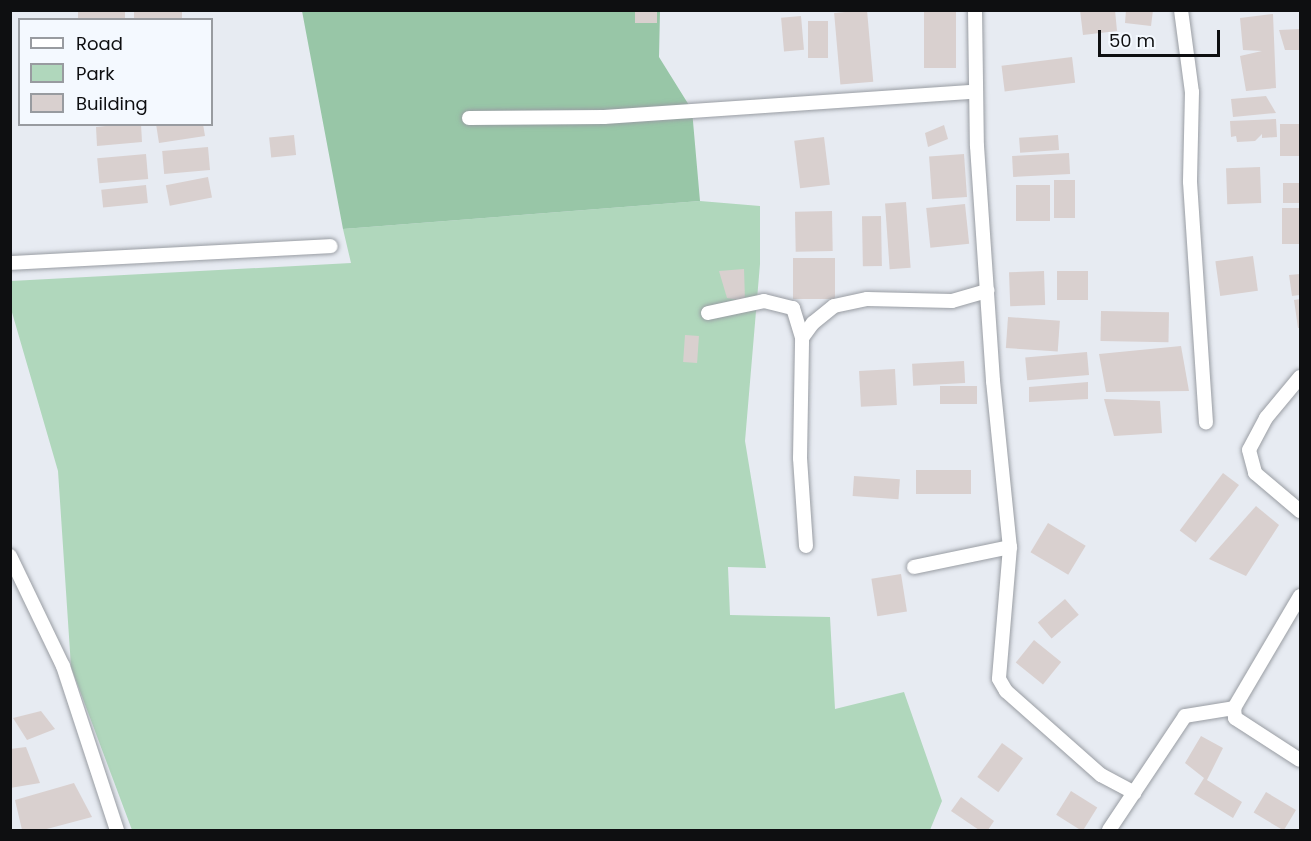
<!DOCTYPE html>
<html>
<head>
<meta charset="utf-8">
<style>
  body { margin:0 }
  #map { position:relative; width:1311px; height:841px; overflow:hidden; background:#e7ebf2; font-family:Poppins,sans-serif }
  div>[style] { position:absolute }
  [style*='--x'] { left:calc(var(--x)*1px); top:calc(var(--y)*1px); width:calc(var(--w)*1px); rotate:calc(var(--a)*1deg) }
  .green>* { inset:0; background:#b0d7bc }
  .forest>* { inset:0; background:#98c6a7 }
  .building>* { inset:0; background:#d9d0cf; transform-origin:0 0 }
  .roads { filter:drop-shadow(0 0 2px #999da3) drop-shadow(0 0 2px #999da3) }
  .street>* { height:14px; margin:-7px; padding:0 7px; transform-origin:7px; border-radius:7px; background:#fff }
  span { translate:-50% -50%; white-space:nowrap; text-align:center; line-height:1.15; -webkit-text-stroke:4.5px #f4f9ff; paint-order:stroke }
  .frame { position:absolute; inset:0; border:12px solid #0e0f11; pointer-events:none }
  .legend { position:absolute; left:18px; top:18px; width:195px; height:108px; box-sizing:border-box; background:#f4f9ff; border:2px solid #989ba0; margin:0; padding:8px 10px; list-style:none; font-size:18px; color:#0e0f11 }
  .legend li { display:flex; align-items:center; gap:12px; height:30px }
  .legend b { width:30px; border:2px solid #989ba0 }
  .scale { position:absolute; left:1098px; top:30px; width:122px; height:27px; box-sizing:border-box; border:3px solid #0e0f11; border-top:0; padding-left:8px; font-size:18px; line-height:21px; white-space:nowrap; color:#0e0f11; -webkit-text-stroke:4px #f4f9ff; paint-order:stroke }
</style>
</head>
<body>
<div id="map">
  <div class="green">
    <i style="clip-path:polygon(700px 201px,760px 206px,760px 264px,745px 441px,766px 568px,728px 567px,730px 615px,830px 617px,835px 709px,904px 692px,942px 801px,930px 830px,132px 830px,71px 667px,58px 471px,11px 309px,11px 281px,351px 263px,343px 229px)"></i>
  </div>
  <div class="forest">
    <i style="clip-path:polygon(302px 11px,660px 11px,659px 57px,692px 110px,700px 201px,343px 229px)"></i>
  </div>
  <div class="building">
    <i style="left:78px;top:10px;width:47px;height:10px"></i>
    <i style="left:134px;top:10px;width:48px;height:10px"></i>
    <i style="left:635px;top:10px;width:22px;height:13px"></i>
    <i style="left:867px;top:10px;width:72px;height:33px;rotate:85deg"></i>
    <i style="left:924px;top:10px;width:32px;height:58px"></i>
    <i style="clip-path:polygon(1080px 10px,1115px 10px,1117px 31px,1083px 35px)"></i>
    <i style="clip-path:polygon(1126px 10px,1153px 10px,1151px 26px,1125px 23px)"></i>
    <i style="clip-path:polygon(1273px 14px,1276px 88px,1246px 91px,1240px 56px,1262px 51px,1243px 50px,1240px 18px)"></i>
    <i style="left:801px;top:16px;width:34px;height:20px;rotate:85deg"></i>
    <i style="left:808px;top:21px;width:20px;height:37px"></i>
    <i style="clip-path:polygon(1300px 29px,1300px 50px,1285px 50px,1279px 30px)"></i>
    <i style="left:1072px;top:57px;width:26px;height:71px;rotate:83deg"></i>
    <i style="clip-path:polygon(1266px 96px,1276px 113px,1233px 117px,1231px 99px)"></i>
    <i style="clip-path:polygon(1276px 119px,1277px 137px,1262px 138px,1262px 134px,1255px 141px,1237px 142px,1236px 136px,1231px 137px,1230px 121px)"></i>
    <i style="clip-path:polygon(125px 124px,141px 124px,142px 142px,97px 146px,96px 127px)"></i>
    <i style="clip-path:polygon(156px 124px,203px 124px,205px 136px,159px 143px)"></i>
    <i style="left:1280px;top:124px;width:20px;height:32px"></i>
    <i style="clip-path:polygon(944px 125px,948px 139px,928px 147px,925px 133px)"></i>
    <i style="left:294px;top:135px;width:20px;height:25px;rotate:84deg"></i>
    <i style="left:1058px;top:135px;width:15px;height:39px;rotate:86deg"></i>
    <i style="left:824px;top:137px;width:48px;height:30px;rotate:83deg"></i>
    <i style="left:208px;top:147px;width:23px;height:46px;rotate:85deg"></i>
    <i style="left:1069px;top:153px;width:21px;height:57px;rotate:87deg"></i>
    <i style="left:146px;top:154px;width:25px;height:49px;rotate:85deg"></i>
    <i style="left:964px;top:154px;width:43px;height:35px;rotate:86deg"></i>
    <i style="left:1260px;top:167px;width:36px;height:34px;rotate:88deg"></i>
    <i style="left:208px;top:177px;width:21px;height:43px;rotate:79deg"></i>
    <i style="left:1054px;top:180px;width:21px;height:38px"></i>
    <i style="left:1300px;top:183px;width:20px;height:17px;rotate:90deg"></i>
    <i style="left:146px;top:185px;width:18px;height:45px;rotate:84deg"></i>
    <i style="left:1016px;top:185px;width:34px;height:36px"></i>
    <i style="left:906px;top:202px;width:66px;height:21px;rotate:86deg"></i>
    <i style="left:965px;top:204px;width:40px;height:39px;rotate:84deg"></i>
    <i style="left:1300px;top:208px;width:36px;height:18px;rotate:90deg"></i>
    <i style="left:832px;top:211px;width:40px;height:37px;rotate:89deg"></i>
    <i style="left:881px;top:216px;width:50px;height:19px;rotate:89deg"></i>
    <i style="left:1253px;top:256px;width:35px;height:38px;rotate:82deg"></i>
    <i style="left:793px;top:258px;width:42px;height:41px"></i>
    <i style="clip-path:polygon(744px 269px,745px 301px,727px 298px,719px 271px)"></i>
    <i style="left:1044px;top:271px;width:34px;height:35px;rotate:88deg"></i>
    <i style="left:1057px;top:271px;width:31px;height:29px"></i>
    <i style="clip-path:polygon(1300px 274px,1300px 295px,1292px 296px,1289px 275px)"></i>
    <i style="clip-path:polygon(1300px 299px,1300px 328px,1298px 328px,1294px 300px)"></i>
    <i style="left:1101px;top:311px;width:68px;height:30px;rotate:1deg"></i>
    <i style="left:1008px;top:317px;width:52px;height:31px;rotate:4deg"></i>
    <i style="left:685px;top:335px;width:14px;height:27px;rotate:4deg"></i>
    <i style="clip-path:polygon(1181px 346px,1189px 391px,1106px 392px,1099px 354px)"></i>
    <i style="left:1087px;top:352px;width:23px;height:62px;rotate:85deg"></i>
    <i style="left:964px;top:361px;width:22px;height:52px;rotate:87deg"></i>
    <i style="left:895px;top:369px;width:36px;height:36px;rotate:87deg"></i>
    <i style="clip-path:polygon(1088px 382px,1088px 399px,1029px 402px,1029px 387px)"></i>
    <i style="left:940px;top:386px;width:37px;height:18px"></i>
    <i style="clip-path:polygon(1104px 399px,1160px 401px,1162px 433px,1114px 436px)"></i>
    <i style="left:971px;top:470px;width:24px;height:55px;rotate:90deg"></i>
    <i style="left:1223px;top:473px;width:20px;height:72px;rotate:37deg"></i>
    <i style="left:854px;top:476px;width:46px;height:20px;rotate:4deg"></i>
    <i style="clip-path:polygon(1256px 506px,1279px 525px,1246px 576px,1209px 559px)"></i>
    <i style="left:1048px;top:523px;width:44px;height:34px;rotate:31deg"></i>
    <i style="left:901px;top:574px;width:38px;height:30px;rotate:81deg"></i>
    <i style="left:1065px;top:599px;width:21px;height:36px;rotate:49deg"></i>
    <i style="left:1034px;top:640px;width:35px;height:29px;rotate:39deg"></i>
    <i style="clip-path:polygon(41px 711px,55px 729px,27px 740px,13px 718px)"></i>
    <i style="clip-path:polygon(1201px 736px,1223px 748px,1207px 780px,1242px 802px,1233px 818px,1194px 794px,1204px 778px,1185px 763px)"></i>
    <i style="left:1002px;top:743px;width:26px;height:42px;rotate:36deg"></i>
    <i style="clip-path:polygon(26px 747px,40px 783px,10px 788px,10px 749px)"></i>
    <i style="clip-path:polygon(74px 783px,92px 817px,43px 830px,22px 830px,15px 800px)"></i>
    <i style="left:1071px;top:791px;width:31px;height:28px;rotate:32deg"></i>
    <i style="left:1266px;top:792px;width:35px;height:24px;rotate:31deg"></i>
    <i style="clip-path:polygon(961px 797px,994px 821px,988px 830px,979px 830px,951px 811px)"></i>
  </div>
  <div class="roads">
    <div class="street">
      <i style="--x:975;--y:10;--w:136;--a:89.2"></i>
      <i style="--x:977;--y:146;--w:236;--a:86.1"></i>
      <i style="--x:993;--y:381;--w:167;--a:84.2"></i>
      <i style="--x:1010;--y:547;--w:132;--a:94.8"></i>
      <i style="--x:999;--y:679;--w:14;--a:60"></i>
      <i style="--x:1006;--y:691;--w:127;--a:41.5"></i>
      <i style="--x:1101;--y:775;--w:38;--a:28"></i>
      <i style="--x:1181;--y:10;--w:83;--a:82.4"></i>
      <i style="--x:1192;--y:92;--w:90;--a:91.3"></i>
      <i style="--x:1190;--y:182;--w:241;--a:86.2"></i>
      <i style="--x:469;--y:118;--w:135;--a:-0.4"></i>
      <i style="--x:604;--y:117;--w:372;--a:-3.9"></i>
      <i style="--x:10;--y:263;--w:321;--a:-3"></i>
      <i style="--x:708;--y:313;--w:57;--a:-12.1"></i>
      <i style="--x:764;--y:301;--w:30;--a:14"></i>
      <i style="--x:793;--y:308;--w:31;--a:73"></i>
      <i style="--x:1300;--y:377;--w:53;--a:129.7"></i>
      <i style="--x:1266;--y:418;--w:36;--a:118"></i>
      <i style="--x:1249;--y:450;--w:24;--a:75"></i>
      <i style="--x:1255;--y:473;--w:59;--a:40.2"></i>
      <i style="--x:806;--y:546;--w:88;--a:-93.9"></i>
      <i style="--x:800;--y:458;--w:120;--a:-89"></i>
      <i style="--x:802;--y:338;--w:19;--a:-54"></i>
      <i style="--x:813;--y:323;--w:27;--a:-39"></i>
      <i style="--x:834;--y:306;--w:34;--a:-12"></i>
      <i style="--x:867;--y:299;--w:85;--a:1.3"></i>
      <i style="--x:952;--y:301;--w:37;--a:-16"></i>
      <i style="--x:10;--y:556;--w:122;--a:64.3"></i>
      <i style="--x:63;--y:666;--w:173;--a:71.8"></i>
      <i style="--x:914;--y:567;--w:98;--a:-11.8"></i>
      <i style="--x:1300;--y:596;--w:130;--a:120.5"></i>
      <i style="--x:1234;--y:708;--w:10;--a:84"></i>
      <i style="--x:1235;--y:718;--w:77;--a:32.9"></i>
      <i style="--x:1109;--y:830;--w:137;--a:-56.3"></i>
      <i style="--x:1185;--y:716;--w:50;--a:-9.3"></i>
    </div>
  </div>
  <div class="frame"></div>
  <ul class="legend">
  <li><b style="height:8px;background:#fff"></b>Road</li>
  <li><b style="height:16px;background:#b0d7bc"></b>Park</li>
  <li><b style="height:16px;background:#d9d0cf"></b>Building</li>
  </ul>
  <div class="scale">50 m</div>
</div>
</body>
</html>
